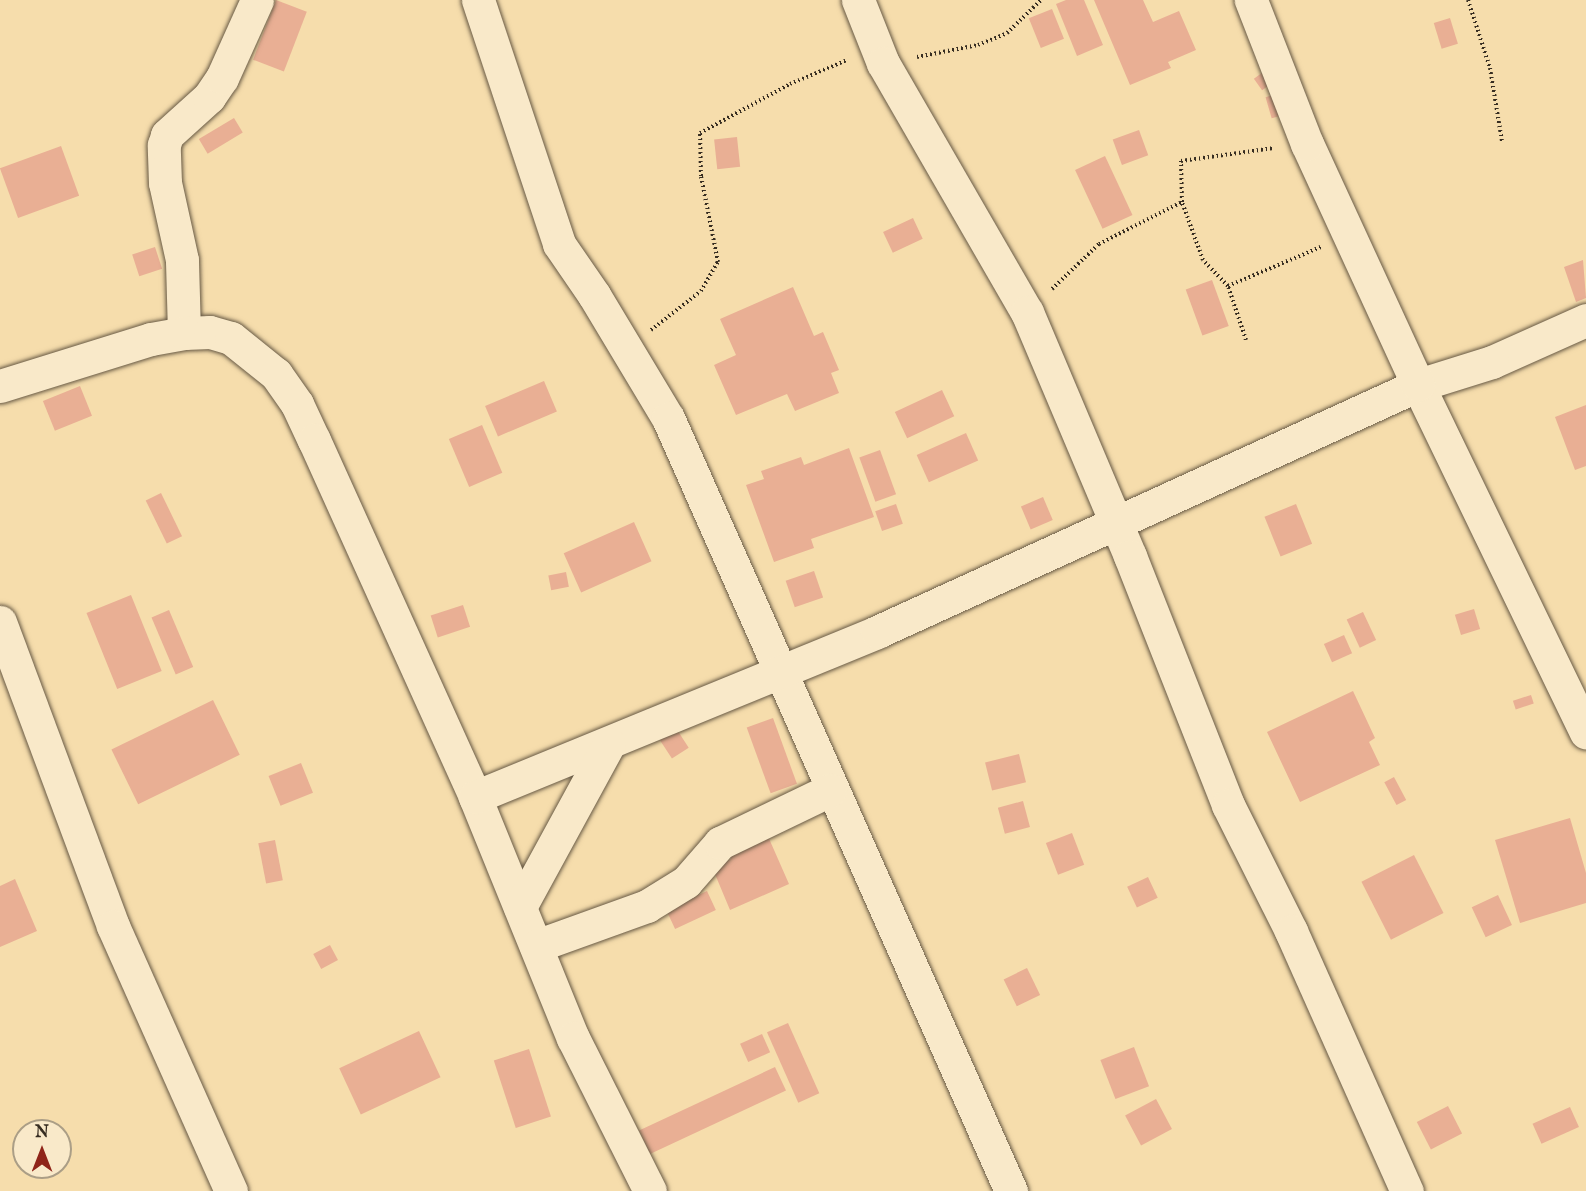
<!DOCTYPE html>
<html>
<head>
<meta charset="utf-8">
<style>
  body { margin:0 }
  #map { position:relative; width:1586px; height:1191px; overflow:hidden; background:#f6ddac; font-family:"IM FELL English",serif }
  div>[style] { position:absolute }
  [style*='--x'] { left:calc(var(--x)*1px); top:calc(var(--y)*1px); width:calc(var(--w)*1px); rotate:calc(var(--a)*1deg) }
  .building>* { inset:0; background:#e9af94; transform-origin:0 0 }
  .path>* { height:4px; margin-top:-2px; transform-origin:0; background:repeating-linear-gradient(90deg,#372d21 0 1.5px,transparent 0 4.5px) }
  .roads { filter:drop-shadow(0 0 2px #675944) drop-shadow(0 0 2px #675944) }
  .street>* { height:33px; margin:-16.5px; padding:0 16.5px; transform-origin:16.5px; border-radius:16.5px; background:#f9e9c9 }
  span { translate:-50% -50%; white-space:nowrap; text-align:center; line-height:1.15; -webkit-text-stroke:4.5px #f9e9c9; paint-order:stroke }
  .north { position:absolute; left:12px; top:1119px; width:60px; height:60px; box-sizing:border-box; background:#f9e9c9; border:2px solid #ab9e86; border-radius:50%; rotate:0deg; font-size:16px; font-weight:700; line-height:24px; text-align:center; color:#372d21 }
  .north::after { content:''; display:block; margin:auto; width:21px; height:27px; background:#8f2418; clip-path:polygon(50% 0,100% 100%,50% 72%,0 100%) }
</style>
</head>
<body>
<div id="map">
  <div class="building">
    <i style="left:276px;top:0;width:33px;height:64px;rotate:21deg"></i>
    <i style="clip-path:polygon(1066px 0,1084px 0,1103px 45px,1077px 56px,1056px 4px)"></i>
    <i style="clip-path:polygon(1094px 0,1143px 0,1153px 22px,1179px 11px,1196px 50px,1168px 62px,1171px 68px,1130px 85px)"></i>
    <i style="left:1052px;top:9px;width:32px;height:25px;rotate:68deg"></i>
    <i style="left:1450px;top:18px;width:27px;height:17px;rotate:73deg"></i>
    <i style="left:1266px;top:70px;width:14px;height:15px;rotate:54deg"></i>
    <i style="left:1280px;top:93px;width:22px;height:15px;rotate:74deg"></i>
    <i style="left:234px;top:118px;width:17px;height:41px;rotate:59deg"></i>
    <i style="left:1139px;top:130px;width:27px;height:28px;rotate:70deg"></i>
    <i style="left:737px;top:137px;width:30px;height:23px;rotate:84deg"></i>
    <i style="left:61px;top:146px;width:53px;height:65px;rotate:70deg"></i>
    <i style="left:1105px;top:156px;width:65px;height:33px;rotate:65deg"></i>
    <i style="left:913px;top:218px;width:23px;height:33px;rotate:65deg"></i>
    <i style="left:155px;top:247px;width:23px;height:24px;rotate:72deg"></i>
    <i style="clip-path:polygon(1583px 260px,1586px 298px,1576px 302px,1564px 267px)"></i>
    <i style="left:1212px;top:280px;width:49px;height:28px;rotate:70deg"></i>
    <i style="clip-path:polygon(793px 287px,814px 336px,823px 332px,839px 370px,831px 373px,839px 393px,795px 411px,787px 394px,736px 415px,714px 365px,736px 355px,720px 319px)"></i>
    <i style="left:544px;top:381px;width:33px;height:64px;rotate:67deg"></i>
    <i style="left:80px;top:386px;width:32px;height:40px;rotate:68deg"></i>
    <i style="left:942px;top:390px;width:29px;height:52px;rotate:65deg"></i>
    <i style="clip-path:polygon(1586px 405px,1586px 466px,1575px 470px,1555px 417px)"></i>
    <i style="left:482px;top:425px;width:52px;height:36px;rotate:67deg"></i>
    <i style="left:966px;top:433px;width:30px;height:54px;rotate:66deg"></i>
    <i style="clip-path:polygon(849px 448px,874px 517px,811px 539px,814px 548px,774px 562px,746px 485px,764px 479px,761px 471px,801px 457px,804px 465px)"></i>
    <i style="left:880px;top:450px;width:47px;height:22px;rotate:70deg"></i>
    <i style="left:161px;top:493px;width:48px;height:17px;rotate:64deg"></i>
    <i style="left:1043px;top:497px;width:25px;height:24px;rotate:67deg"></i>
    <i style="left:896px;top:504px;width:21px;height:22px;rotate:71deg"></i>
    <i style="left:1296px;top:504px;width:43px;height:34px;rotate:68deg"></i>
    <i style="left:634px;top:522px;width:43px;height:77px;rotate:66deg"></i>
    <i style="left:814px;top:571px;width:28px;height:30px;rotate:71deg"></i>
    <i style="left:566px;top:572px;width:15px;height:18px;rotate:79deg"></i>
    <i style="left:131px;top:595px;width:82px;height:48px;rotate:68deg"></i>
    <i style="left:463px;top:605px;width:23px;height:34px;rotate:72deg"></i>
    <i style="left:1474px;top:609px;width:21px;height:20px;rotate:73deg"></i>
    <i style="left:169px;top:610px;width:62px;height:19px;rotate:67deg"></i>
    <i style="left:1363px;top:612px;width:31px;height:18px;rotate:65deg"></i>
    <i style="left:1344px;top:635px;width:20px;height:22px;rotate:66deg"></i>
    <i style="clip-path:polygon(1353px 691px,1375px 738px,1369px 742px,1380px 765px,1300px 802px,1267px 732px)"></i>
    <i style="left:1531px;top:695px;width:9px;height:19px;rotate:72deg"></i>
    <i style="left:213px;top:700px;width:61px;height:113px;rotate:64deg"></i>
    <i style="left:773px;top:718px;width:70px;height:28px;rotate:70deg"></i>
    <i style="left:674px;top:725px;width:27px;height:20px;rotate:57deg"></i>
    <i style="left:1019px;top:754px;width:29px;height:35px;rotate:76deg"></i>
    <i style="left:301px;top:763px;width:32px;height:35px;rotate:68deg"></i>
    <i style="left:1394px;top:777px;width:26px;height:11px;rotate:62deg"></i>
    <i style="left:1023px;top:801px;width:27px;height:26px;rotate:75deg"></i>
    <i style="clip-path:polygon(1570px 818px,1586px 873px,1586px 903px,1520px 923px,1495px 840px)"></i>
    <i style="left:1072px;top:833px;width:34px;height:28px;rotate:69deg"></i>
    <i style="clip-path:polygon(767px 834px,789px 884px,730px 910px,712px 867px,731px 859px,727px 851px)"></i>
    <i style="left:275px;top:840px;width:41px;height:17px;rotate:79deg"></i>
    <i style="left:1414px;top:855px;width:65px;height:59px;rotate:63deg"></i>
    <i style="left:1148px;top:877px;width:23px;height:23px;rotate:65deg"></i>
    <i style="clip-path:polygon(15px 879px,37px 931px,0 947px,0 886px)"></i>
    <i style="left:707px;top:891px;width:21px;height:45px;rotate:65deg"></i>
    <i style="left:1498px;top:895px;width:33px;height:29px;rotate:65deg"></i>
    <i style="left:330px;top:945px;width:17px;height:19px;rotate:62deg"></i>
    <i style="left:1027px;top:968px;width:30px;height:26px;rotate:64deg"></i>
    <i style="left:788px;top:1023px;width:77px;height:23px;rotate:66deg"></i>
    <i style="left:419px;top:1031px;width:51px;height:88px;rotate:65deg"></i>
    <i style="left:762px;top:1034px;width:20px;height:24px;rotate:66deg"></i>
    <i style="left:1134px;top:1047px;width:42px;height:36px;rotate:69deg"></i>
    <i style="left:529px;top:1049px;width:71px;height:37px;rotate:72deg"></i>
    <i style="left:775px;top:1067px;width:26px;height:150px;rotate:65deg"></i>
    <i style="left:1156px;top:1099px;width:34px;height:35px;rotate:62deg"></i>
    <i style="left:1448px;top:1106px;width:31px;height:35px;rotate:63deg"></i>
    <i style="left:1570px;top:1107px;width:22px;height:41px;rotate:66deg"></i>
  </div>
  <div class="path">
    <i style="--x:1468;--y:0;--w:71;--a:72.1"></i>
    <i style="--x:1490;--y:68;--w:74;--a:80.7"></i>
    <i style="--x:917;--y:57;--w:62;--a:-11.1"></i>
    <i style="--x:978;--y:45;--w:31;--a:-22"></i>
    <i style="--x:1007;--y:33;--w:47;--a:-44.1"></i>
    <i style="--x:1228;--y:286;--w:36;--a:-134"></i>
    <i style="--x:1203;--y:260;--w:62;--a:-109.9"></i>
    <i style="--x:1182;--y:202;--w:41;--a:-91.4"></i>
    <i style="--x:1181;--y:161;--w:94;--a:-8"></i>
    <i style="--x:1052;--y:289;--w:65;--a:-43.8"></i>
    <i style="--x:1099;--y:244;--w:93;--a:-26.8"></i>
    <i style="--x:651;--y:330;--w:63;--a:-38"></i>
    <i style="--x:701;--y:291;--w:34;--a:-60"></i>
    <i style="--x:718;--y:262;--w:88;--a:-101.2"></i>
    <i style="--x:701;--y:176;--w:43;--a:-91.3"></i>
    <i style="--x:700;--y:133;--w:102;--a:-28.6"></i>
    <i style="--x:790;--y:84;--w:62;--a:-22.8"></i>
    <i style="--x:1246;--y:340;--w:57;--a:-108.4"></i>
    <i style="--x:1228;--y:286;--w:101;--a:-22.8"></i>
  </div>
  <div class="roads">
    <div class="street">
      <i style="--x:478;--y:0;--w:257;--a:71.6"></i>
      <i style="--x:559;--y:244;--w:62;--a:55.5"></i>
      <i style="--x:594;--y:295;--w:144;--a:59"></i>
      <i style="--x:668;--y:418;--w:846;--a:66.07"></i>
      <i style="--x:858;--y:0;--w:68;--a:68.4"></i>
      <i style="--x:883;--y:63;--w:288;--a:60"></i>
      <i style="--x:1027;--y:312;--w:265;--a:67.1"></i>
      <i style="--x:1130;--y:556;--w:268;--a:68.5"></i>
      <i style="--x:1228;--y:805;--w:141;--a:63.4"></i>
      <i style="--x:1291;--y:931;--w:285;--a:66"></i>
      <i style="--x:1586;--y:320;--w:103;--a:155.9"></i>
      <i style="--x:1492;--y:362;--w:77;--a:162.7"></i>
      <i style="--x:1418;--y:385;--w:386;--a:64.2"></i>
      <i style="--x:184;--y:333;--w:73;--a:-91.6"></i>
      <i style="--x:182;--y:260;--w:79;--a:-102.4"></i>
      <i style="--x:165;--y:183;--w:38;--a:-92"></i>
      <i style="--x:164;--y:145;--w:10;--a:-73"></i>
      <i style="--x:167;--y:135;--w:57;--a:-42.1"></i>
      <i style="--x:209;--y:97;--w:23;--a:-56"></i>
      <i style="--x:222;--y:78;--w:85;--a:-65.8"></i>
      <i style="--x:0;--y:386;--w:158;--a:-17.3"></i>
      <i style="--x:151;--y:339;--w:34;--a:-10"></i>
      <i style="--x:184;--y:333;--w:26;--a:-2"></i>
      <i style="--x:210;--y:332;--w:22;--a:16"></i>
      <i style="--x:231;--y:338;--w:58;--a:38.7"></i>
      <i style="--x:276;--y:374;--w:37;--a:55"></i>
      <i style="--x:297;--y:404;--w:40;--a:65"></i>
      <i style="--x:314;--y:440;--w:392;--a:65.7"></i>
      <i style="--x:475;--y:797;--w:260;--a:67.9"></i>
      <i style="--x:573;--y:1038;--w:171;--a:63.3"></i>
      <i style="--x:0;--y:622;--w:324;--a:69.6"></i>
      <i style="--x:113;--y:926;--w:290;--a:66"></i>
      <i style="--x:475;--y:797;--w:435;--a:-22.3"></i>
      <i style="--x:877;--y:632;--w:595;--a:-24.54"></i>
      <i style="--x:1418;--y:385;--w:265;--a:-114.7"></i>
      <i style="--x:1307;--y:144;--w:155;--a:-111.3"></i>
      <i style="--x:520;--y:907;--w:186;--a:-61.4"></i>
      <i style="--x:536;--y:946;--w:118;--a:-19.8"></i>
      <i style="--x:647;--y:906;--w:46;--a:-31.6"></i>
      <i style="--x:686;--y:882;--w:52;--a:-48.9"></i>
      <i style="--x:720;--y:843;--w:122;--a:-25.7"></i>
    </div>
  </div>
  <div class="north">N</div>
</div>
</body>
</html>
